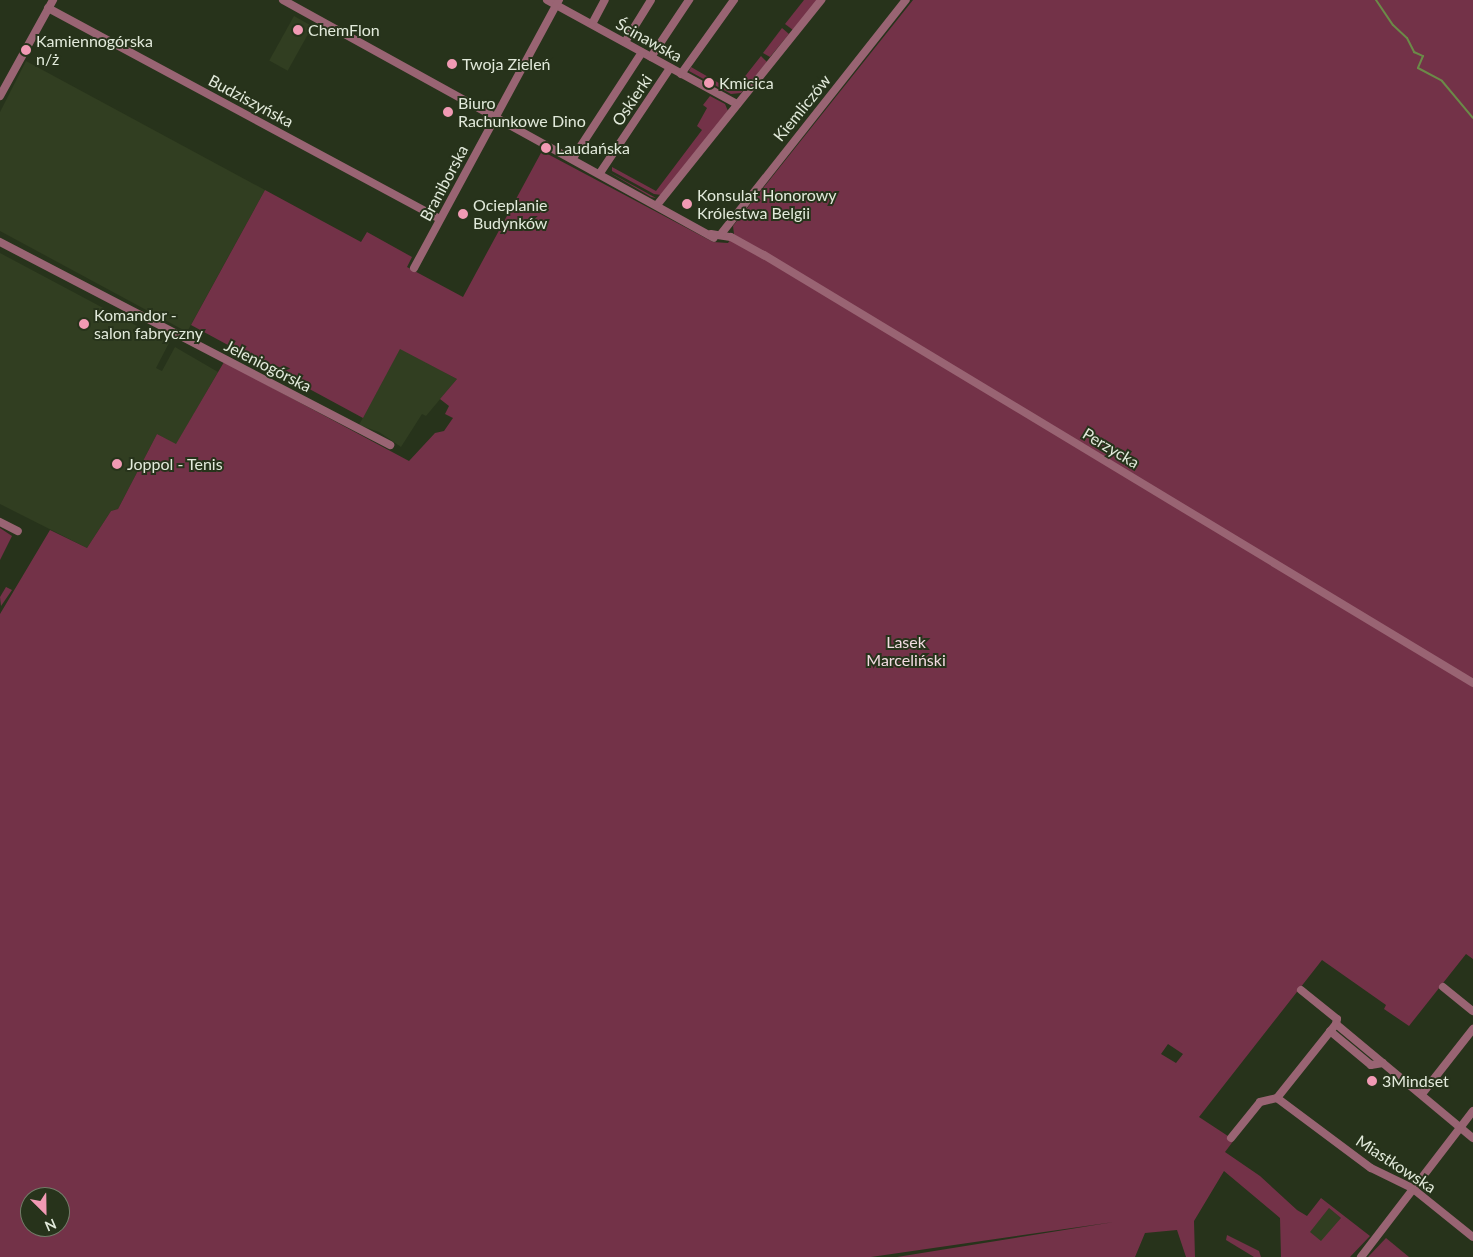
<!DOCTYPE html>
<html>
<head>
<meta charset="utf-8">
<style>
  body { margin:0 }
  #map { position:relative; width:1473px; height:1257px; overflow:hidden; background:#27331b; font-family:Lato,sans-serif }
  div>[style] { position:absolute }
  [style*='--x'] { left:calc(var(--x)*1px); top:calc(var(--y)*1px); width:calc(var(--w)*1px); rotate:calc(var(--a)*1deg) }
  .built>* { inset:0; background:#313e21; transform-origin:0 0 }
  .green>* { inset:0; background:#733248 }
  .stream>* { height:2px; margin:-1px; padding:0 1px; transform-origin:1px; border-radius:1px; background:#6b8a48 }
  .minor>* { height:8px; margin:-4px; padding:0 4px; transform-origin:4px; border-radius:4px; background:#996473 }
  .dots>* { width:14px; height:14px; translate:-50% -50%; box-sizing:border-box; border:2px solid #27331b; border-radius:50% }
  span { translate:-50% -50%; white-space:nowrap; text-align:center; line-height:1.15; -webkit-text-stroke:4px #27331b; paint-order:stroke }
  .poi-label { font-size:16px; color:#e2eadb }
  .left { translate:0 -50%; text-align:left }
  .street-label { font-size:16px; color:#e2eadb }
  .park-label { font-size:16px; color:#f2dbe1 }
  .north { position:absolute; left:20px; top:1187px; width:50px; height:50px; box-sizing:border-box; background:#27331b; border:1px solid #727c68; border-radius:50%; rotate:157deg; font-size:14px; font-weight:700; line-height:20px; text-align:center; color:#e2eadb }
  .north::after { content:''; display:block; margin:auto; width:18px; height:22px; background:#f19ab4; clip-path:polygon(50% 0,100% 100%,50% 72%,0 100%) }
</style>
</head>
<body>
<div id="map">
  <div class="built">
    <i style="left:294px;top:16px;width:21px;height:51px;rotate:29deg"></i>
    <i style="clip-path:polygon(26px 61px,265px 190px,187px 332px,0 231px,0 112px)"></i>
    <i style="clip-path:polygon(0 253px,169px 343px,156px 368px,162px 371px,175px 347px,218px 372px,176px 445px,157px 434px,118px 509px,111px 511px,87px 548px,0 504px)"></i>
    <i style="clip-path:polygon(400px 348px,457px 379px,426px 416px,422px 414px,401px 447px,379px 432px,359px 425px)"></i>
    <i style="left:1329px;top:1208px;width:16px;height:31px;rotate:40deg"></i>
  </div>
  <div class="green">
    <i style="clip-path:polygon(804px 0,818px 0,793px 30px,785px 24px)"></i>
    <i style="clip-path:polygon(evenodd,913px 0,1473px 0,1473px 959px,1466px 954px,1409px 1026px,1384px 1009px,1386px 1005px,1322px 960px,1199px 1117px,1234px 1140px,1225px 1152px,1260px 1176px,1297px 1210px,1307px 1216px,1321px 1198px,1370px 1236px,1350px 1257px,1281px 1257px,1280px 1218px,1224px 1171px,1194px 1221px,1195px 1257px,1186px 1257px,1177px 1230px,1145px 1233px,1135px 1257px,897px 1257px,1114px 1222px,871px 1257px,0 1257px,0 614px,50px 530px,87px 548px,111px 511px,118px 509px,157px 434px,176px 444px,224px 362px,409px 461px,435px 433px,444px 431px,453px 418px,445px 414px,449px 406px,440px 399px,457px 379px,400px 349px,363px 418px,191px 325px,265px 190px,361px 242px,367px 232px,412px 257px,407px 267px,463px 297px,542px 151px,713px 242px,728px 243px,734px 234px,733px 226px,913px 0,1168px 1044px,1183px 1054px,1176px 1063px,1161px 1054px,1168px 1044px,913px 0,30px 1197px,60px 1197px,60px 1227px,30px 1227px,30px 1197px,913px 0,1329px 1208px,1341px 1218px,1321px 1241px,1310px 1232px,1329px 1208px)"></i>
    <i style="clip-path:polygon(782px 28px,789px 34px,770px 57px,763px 53px)"></i>
    <i style="clip-path:polygon(761px 56px,767px 62px,741px 93px,731px 94px,689px 71px,691px 67px,731px 90px,735px 89px)"></i>
    <i style="clip-path:polygon(710px 96px,725px 104px,728px 111px,661px 195px,654px 194px,612px 171px,612px 167px,656px 191px,702px 130px,697px 126px,707px 108px,703px 105px)"></i>
    <i style="clip-path:polygon(607px 171px,656px 198px,651px 197px)"></i>
    <i style="clip-path:polygon(0 528px,12px 536px,0 560px)"></i>
    <i style="clip-path:polygon(6px 587px,12px 590px,1px 606px,0 597px)"></i>
    <i style="clip-path:polygon(1227px 1235px,1259px 1251px,1261px 1257px,1254px 1257px,1226px 1240px)"></i>
    <i style="clip-path:polygon(1386px 1238px,1409px 1257px,1368px 1257px)"></i>
  </div>
  <div class="stream">
    <i style="--x:1376;--y:0;--w:30;--a:56"></i>
    <i style="--x:1393;--y:25;--w:19;--a:43"></i>
    <i style="--x:1407;--y:38;--w:16;--a:63"></i>
    <i style="--x:1414;--y:52;--w:10;--a:24"></i>
    <i style="--x:1423;--y:56;--w:13;--a:113"></i>
    <i style="--x:1418;--y:68;--w:27;--a:28"></i>
    <i style="--x:1442;--y:81;--w:48;--a:50"></i>
  </div>
  <div class="minor">
    <i style="--x:283;--y:0;--w:492;--a:28.9"></i>
    <i style="--x:547;--y:0;--w:217;--a:28.7"></i>
    <i style="--x:48;--y:8;--w:445;--a:28.3"></i>
    <i style="--x:592;--y:24;--w:27;--a:-62"></i>
    <i style="--x:625;--y:42;--w:49;--a:-58.2"></i>
    <i style="--x:651;--y:57;--w:69;--a:-56.3"></i>
    <i style="--x:681;--y:74;--w:91;--a:-54.4"></i>
    <i style="--x:0;--y:96;--w:110;--a:-61.1"></i>
    <i style="--x:573;--y:158;--w:126;--a:-56.9"></i>
    <i style="--x:600;--y:173;--w:126;--a:-56.3"></i>
    <i style="--x:657;--y:205;--w:263;--a:-51.3"></i>
    <i style="--x:711;--y:234;--w:20;--a:9"></i>
    <i style="--x:731;--y:237;--w:38;--a:29"></i>
    <i style="--x:764;--y:255;--w:828;--a:31.12"></i>
    <i style="--x:721;--y:234;--w:298;--a:-51.7"></i>
    <i style="--x:0;--y:242;--w:440;--a:27.5"></i>
    <i style="--x:414;--y:268;--w:305;--a:-61.6"></i>
    <i style="--x:0;--y:522;--w:20;--a:27"></i>
    <i style="--x:1443;--y:987;--w:38;--a:39"></i>
    <i style="--x:1301;--y:990;--w:46;--a:38.9"></i>
    <i style="--x:1337;--y:1019;--w:5;--a:101"></i>
    <i style="--x:1336;--y:1024;--w:178;--a:39.8"></i>
    <i style="--x:1330;--y:1031;--w:53;--a:39.7"></i>
    <i style="--x:1371;--y:1065;--w:12;--a:-9"></i>
    <i style="--x:1422;--y:1094;--w:83;--a:-51.9"></i>
    <i style="--x:1277;--y:1098;--w:117;--a:36.7"></i>
    <i style="--x:1371;--y:1168;--w:46;--a:26"></i>
    <i style="--x:1412;--y:1188;--w:78;--a:38.8"></i>
    <i style="--x:1231;--y:1138;--w:46;--a:-51.1"></i>
    <i style="--x:1260;--y:1102;--w:17;--a:-13"></i>
    <i style="--x:1277;--y:1098;--w:95;--a:-51.4"></i>
    <i style="--x:1361;--y:1257;--w:184;--a:-52.5"></i>
  </div>
  <div class="dots">
    <i style="left:298px;top:30px;background:#f19ab4"></i>
    <i style="left:26px;top:50px;background:#f19ab4"></i>
    <i style="left:452px;top:64px;background:#f19ab4"></i>
    <i style="left:709px;top:83px;background:#f19ab4"></i>
    <i style="left:448px;top:112px;background:#f19ab4"></i>
    <i style="left:546px;top:148px;background:#f19ab4"></i>
    <i style="left:687px;top:204px;background:#f19ab4"></i>
    <i style="left:463px;top:214px;background:#f19ab4"></i>
    <i style="left:84px;top:324px;background:#f19ab4"></i>
    <i style="left:117px;top:464px;background:#f19ab4"></i>
    <i style="left:1372px;top:1081px;background:#f19ab4"></i>
  </div>
  <div class="poi-label">
    <span class="left" style="left:308px;top:30px">ChemFlon</span>
    <span class="left" style="left:36px;top:50px">Kamiennogórska<br>n/ż</span>
    <span class="left" style="left:462px;top:64px">Twoja Zieleń</span>
    <span class="left" style="left:719px;top:83px">Kmicica</span>
    <span class="left" style="left:458px;top:112px">Biuro<br>Rachunkowe Dino</span>
    <span class="left" style="left:556px;top:148px">Laudańska</span>
    <span class="left" style="left:697px;top:204px">Konsulat Honorowy<br>Królestwa Belgii</span>
    <span class="left" style="left:473px;top:214px">Ocieplanie<br>Budynków</span>
    <span class="left" style="left:94px;top:324px">Komandor -<br>salon fabryczny</span>
    <span class="left" style="left:127px;top:464px">Joppol - Tenis</span>
    <span class="left" style="left:1382px;top:1081px">3Mindset</span>
  </div>
  <div class="street-label">
    <span style="left:649px;top:40px;rotate:29deg">Ścinawska</span>
    <span style="left:632px;top:100px;rotate:-56deg">Oskierki</span>
    <span style="left:251px;top:101px;rotate:28deg">Budziszyńska</span>
    <span style="left:802px;top:108px;rotate:-51deg">Kiemliczów</span>
    <span style="left:444px;top:183px;rotate:-62deg">Braniborska</span>
    <span style="left:268px;top:366px;rotate:27deg">Jeleniogórska</span>
    <span style="left:1111px;top:448px;rotate:31deg">Perzycka</span>
    <span style="left:1396px;top:1164px;rotate:33deg">Miastkowska</span>
  </div>
  <div class="park-label">
    <span style="left:906px;top:651px">Lasek<br>Marceliński</span>
  </div>
  <div class="north">N</div>
</div>
</body>
</html>
